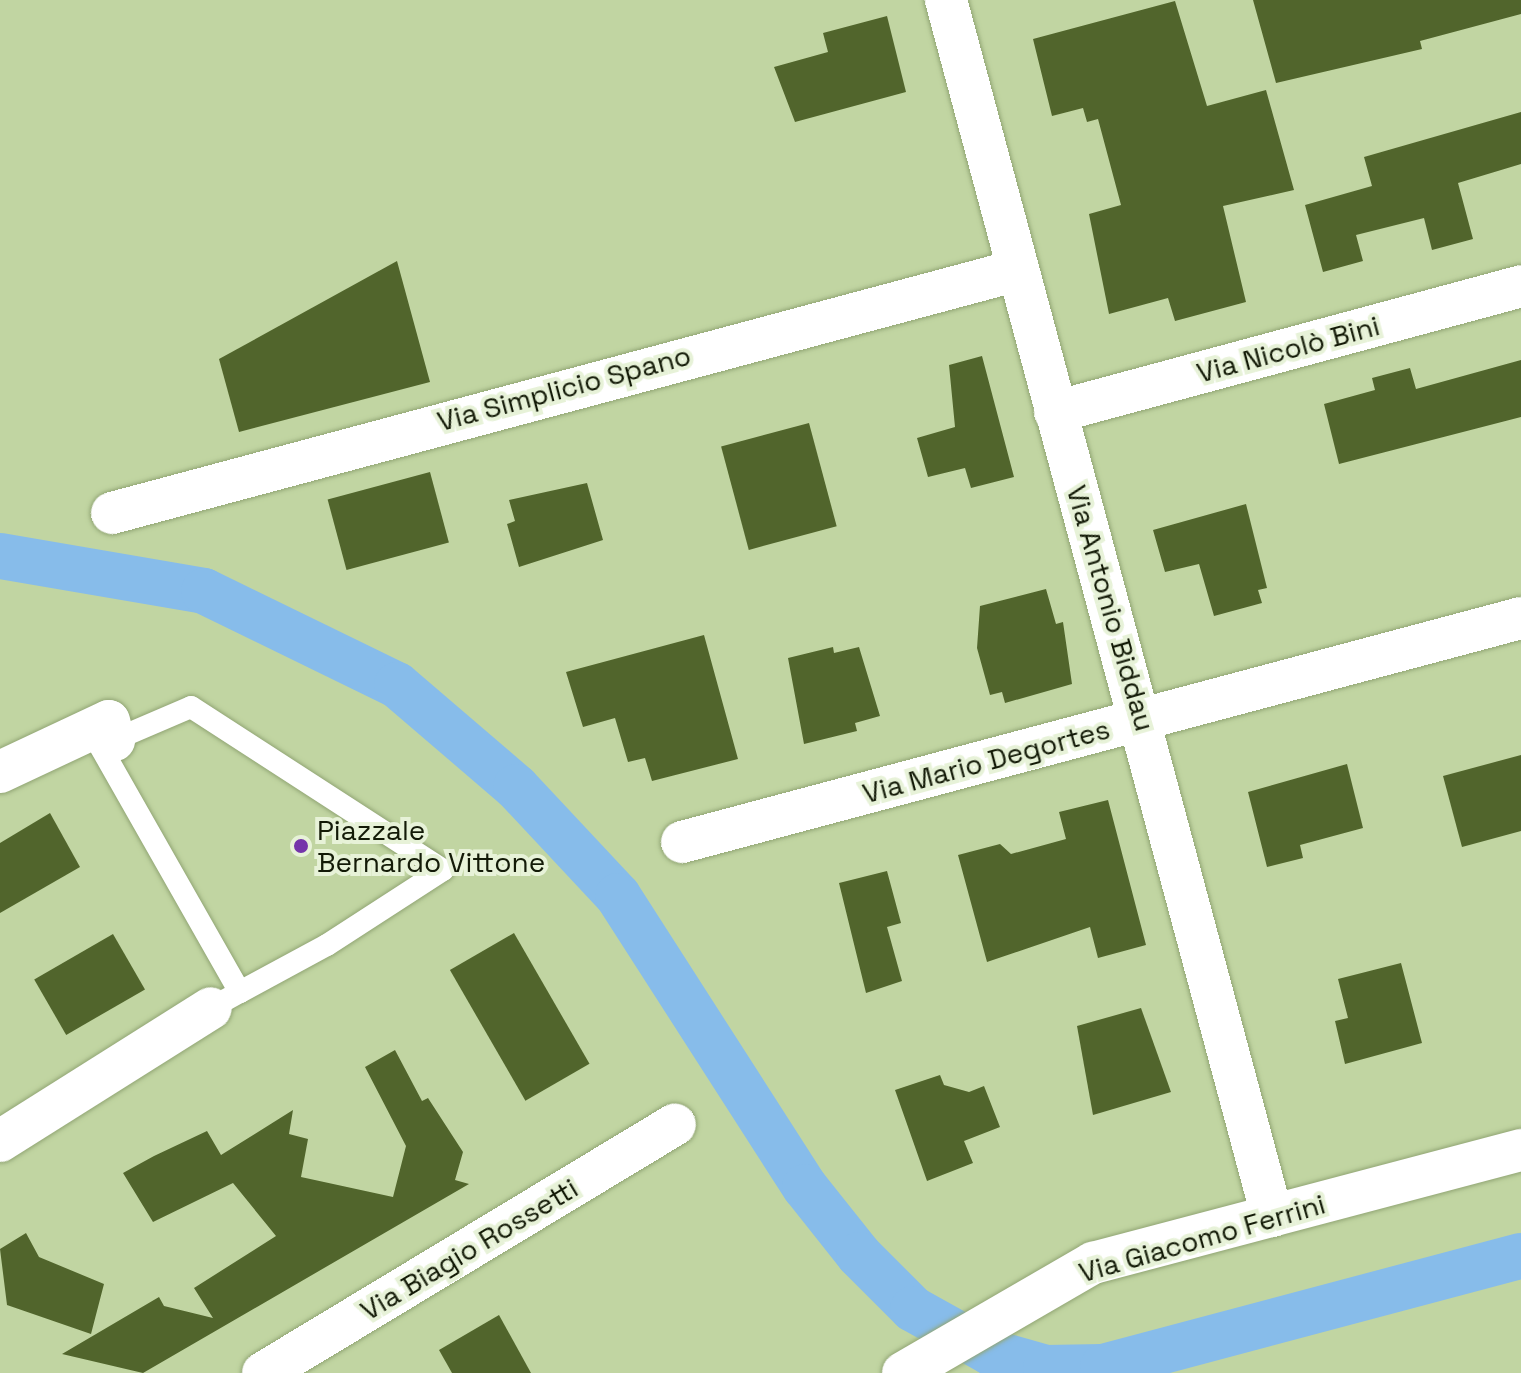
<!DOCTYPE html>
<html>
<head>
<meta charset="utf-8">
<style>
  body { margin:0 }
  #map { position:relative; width:1521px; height:1373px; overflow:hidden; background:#c1d5a2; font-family:"Space Grotesk",sans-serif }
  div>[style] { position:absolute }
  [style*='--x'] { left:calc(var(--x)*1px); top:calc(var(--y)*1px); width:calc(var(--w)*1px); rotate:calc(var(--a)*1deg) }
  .canal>* { height:46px; margin:-23px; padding:0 23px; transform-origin:23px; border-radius:23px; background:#87bcea }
  .building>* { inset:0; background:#51652c; transform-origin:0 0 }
  .roads { filter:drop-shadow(0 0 2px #91a574) drop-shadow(0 0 2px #91a574) }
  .service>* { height:22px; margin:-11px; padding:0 11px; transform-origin:11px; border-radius:11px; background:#fff }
  .minor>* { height:42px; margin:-21px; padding:0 21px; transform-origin:21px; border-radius:21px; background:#fff }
  .dots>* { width:22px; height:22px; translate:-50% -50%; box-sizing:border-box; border:4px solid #e7f2d8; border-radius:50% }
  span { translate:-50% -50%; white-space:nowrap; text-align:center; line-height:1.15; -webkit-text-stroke:8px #e7f2d8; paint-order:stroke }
  .street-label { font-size:28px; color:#131a07 }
  .poi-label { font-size:28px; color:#131a07 }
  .left { translate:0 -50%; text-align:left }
</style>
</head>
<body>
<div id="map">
  <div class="canal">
    <i style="--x:0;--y:556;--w:207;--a:9.7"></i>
    <i style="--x:204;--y:591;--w:215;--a:26"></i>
    <i style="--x:397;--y:685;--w:157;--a:40.6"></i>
    <i style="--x:516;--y:787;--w:149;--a:46.9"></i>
    <i style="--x:618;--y:896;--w:346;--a:57.3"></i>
    <i style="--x:805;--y:1187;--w:87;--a:51.5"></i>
    <i style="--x:859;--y:1255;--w:76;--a:45"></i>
    <i style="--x:913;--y:1309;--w:88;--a:29.2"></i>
    <i style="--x:990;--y:1352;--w:58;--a:15.9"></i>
    <i style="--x:1046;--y:1368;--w:57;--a:-1"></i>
    <i style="--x:1103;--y:1367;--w:432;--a:-14.9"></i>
  </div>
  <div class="building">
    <i style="clip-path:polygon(1253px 0,1521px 0,1521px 14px,1420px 41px,1422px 49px,1276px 83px)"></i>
    <i style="clip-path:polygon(1175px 1px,1207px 106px,1266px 90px,1294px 190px,1223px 206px,1246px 302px,1175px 321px,1168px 298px,1109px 314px,1089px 214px,1121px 205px,1098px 119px,1087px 122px,1083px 108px,1052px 116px,1033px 39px)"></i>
    <i style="clip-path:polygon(887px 16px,906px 92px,795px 122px,774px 67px,828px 52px,823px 33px)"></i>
    <i style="clip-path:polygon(1521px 112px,1521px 164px,1458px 183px,1473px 239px,1432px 250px,1424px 218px,1356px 235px,1363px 261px,1323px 272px,1305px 205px,1372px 186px,1364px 157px)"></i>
    <i style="clip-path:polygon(397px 261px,430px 382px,239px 432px,219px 359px)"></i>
    <i style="clip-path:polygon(982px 356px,1014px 477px,971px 488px,965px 468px,928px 477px,917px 438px,955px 427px,949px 365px)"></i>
    <i style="clip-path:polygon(1521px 360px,1521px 417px,1339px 464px,1324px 404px,1375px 390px,1372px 378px,1410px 368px,1416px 389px)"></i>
    <i style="left:809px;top:423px;width:107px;height:91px;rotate:75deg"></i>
    <i style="left:430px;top:472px;width:73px;height:106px;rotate:75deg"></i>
    <i style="clip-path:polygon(587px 483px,603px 540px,519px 567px,507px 524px,515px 521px,509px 500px)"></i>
    <i style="clip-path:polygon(1246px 504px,1267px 588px,1258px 590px,1262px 603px,1214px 616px,1199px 564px,1165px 572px,1153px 530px)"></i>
    <i style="clip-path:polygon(1046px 589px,1056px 624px,1063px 622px,1072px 684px,1005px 703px,1002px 692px,990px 695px,977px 648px,980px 606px)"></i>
    <i style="clip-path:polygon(704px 635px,738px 759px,652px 781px,645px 758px,628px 762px,615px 718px,583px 727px,566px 672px)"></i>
    <i style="clip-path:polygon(833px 647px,834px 653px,859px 647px,880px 716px,855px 723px,857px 731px,804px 744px,788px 658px)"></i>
    <i style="clip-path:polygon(1521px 755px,1521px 831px,1462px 847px,1443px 776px)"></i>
    <i style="clip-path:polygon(1347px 764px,1363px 828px,1300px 845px,1303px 858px,1267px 867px,1248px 792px)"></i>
    <i style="clip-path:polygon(1108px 800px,1146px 945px,1098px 958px,1090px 927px,987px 962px,958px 855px,1000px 844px,1011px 854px,1066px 839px,1059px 812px)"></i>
    <i style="clip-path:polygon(50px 813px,80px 867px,0 913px,0 843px)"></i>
    <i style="clip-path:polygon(887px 871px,901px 923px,887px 927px,902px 981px,866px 993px,839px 883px)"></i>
    <i style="left:514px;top:933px;width:151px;height:74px;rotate:60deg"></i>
    <i style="left:113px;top:934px;width:64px;height:91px;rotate:60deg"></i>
    <i style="clip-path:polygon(1401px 963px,1422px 1043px,1345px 1064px,1335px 1021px,1348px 1018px,1338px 979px)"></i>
    <i style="clip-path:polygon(1141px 1008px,1171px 1092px,1093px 1115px,1077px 1026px)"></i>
    <i style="clip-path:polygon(395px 1050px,422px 1101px,428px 1098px,463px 1152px,455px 1180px,469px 1184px,143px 1373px,62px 1354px,159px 1297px,164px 1306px,213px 1318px,194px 1288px,276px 1236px,233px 1183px,153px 1222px,123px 1173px,154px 1156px,207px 1131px,221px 1155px,293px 1110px,289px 1134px,308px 1139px,301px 1177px,393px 1197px,406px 1146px,365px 1067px)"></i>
    <i style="clip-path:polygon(940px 1075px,944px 1085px,969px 1092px,984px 1086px,1000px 1127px,964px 1141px,973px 1163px,927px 1181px,895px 1090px)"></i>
    <i style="clip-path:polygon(26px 1233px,39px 1257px,104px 1284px,91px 1334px,7px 1305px,0 1249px)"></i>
    <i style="clip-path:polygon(499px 1315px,531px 1373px,452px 1373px,439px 1350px)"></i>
  </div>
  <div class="roads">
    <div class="service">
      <i style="--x:211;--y:1008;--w:33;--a:-29"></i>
      <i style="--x:240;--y:992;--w:99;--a:-28.4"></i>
      <i style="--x:327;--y:945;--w:138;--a:-32.9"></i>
      <i style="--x:443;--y:870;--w:300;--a:-147.1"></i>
      <i style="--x:191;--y:707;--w:99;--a:156.8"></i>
      <i style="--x:100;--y:746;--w:283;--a:60.4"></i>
    </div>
    <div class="minor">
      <i style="--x:946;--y:0;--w:1259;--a:74.99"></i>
      <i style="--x:1055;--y:412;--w:483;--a:-15.1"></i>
      <i style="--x:112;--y:513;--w:938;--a:-15.01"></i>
      <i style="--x:0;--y:772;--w:120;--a:-25.1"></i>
      <i style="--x:109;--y:721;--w:20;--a:75"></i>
      <i style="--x:682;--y:842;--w:868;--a:-14.95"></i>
      <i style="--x:0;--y:1141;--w:249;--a:-32.2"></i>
      <i style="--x:263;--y:1373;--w:481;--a:-31.1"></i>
      <i style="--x:903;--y:1373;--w:220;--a:-30.1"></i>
      <i style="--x:1093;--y:1263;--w:443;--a:-14.8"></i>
    </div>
  </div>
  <div class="dots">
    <i style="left:301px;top:846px;background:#7535aa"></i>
  </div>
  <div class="street-label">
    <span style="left:1288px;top:349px;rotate:-15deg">Via Nicolò Bini</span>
    <span style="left:564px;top:388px;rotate:-15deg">Via Simplicio Spano</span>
    <span style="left:1111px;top:608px;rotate:74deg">Via Antonio Biddau</span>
    <span style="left:986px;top:761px;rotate:-15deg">Via Mario Degortes</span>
    <span style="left:1202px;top:1238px;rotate:-16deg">Via Giacomo Ferrini</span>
    <span style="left:469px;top:1249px;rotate:-31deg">Via Biagio Rossetti</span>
  </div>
  <div class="poi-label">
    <span class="left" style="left:317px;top:846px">Piazzale<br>Bernardo Vittone</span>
  </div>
</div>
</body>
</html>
